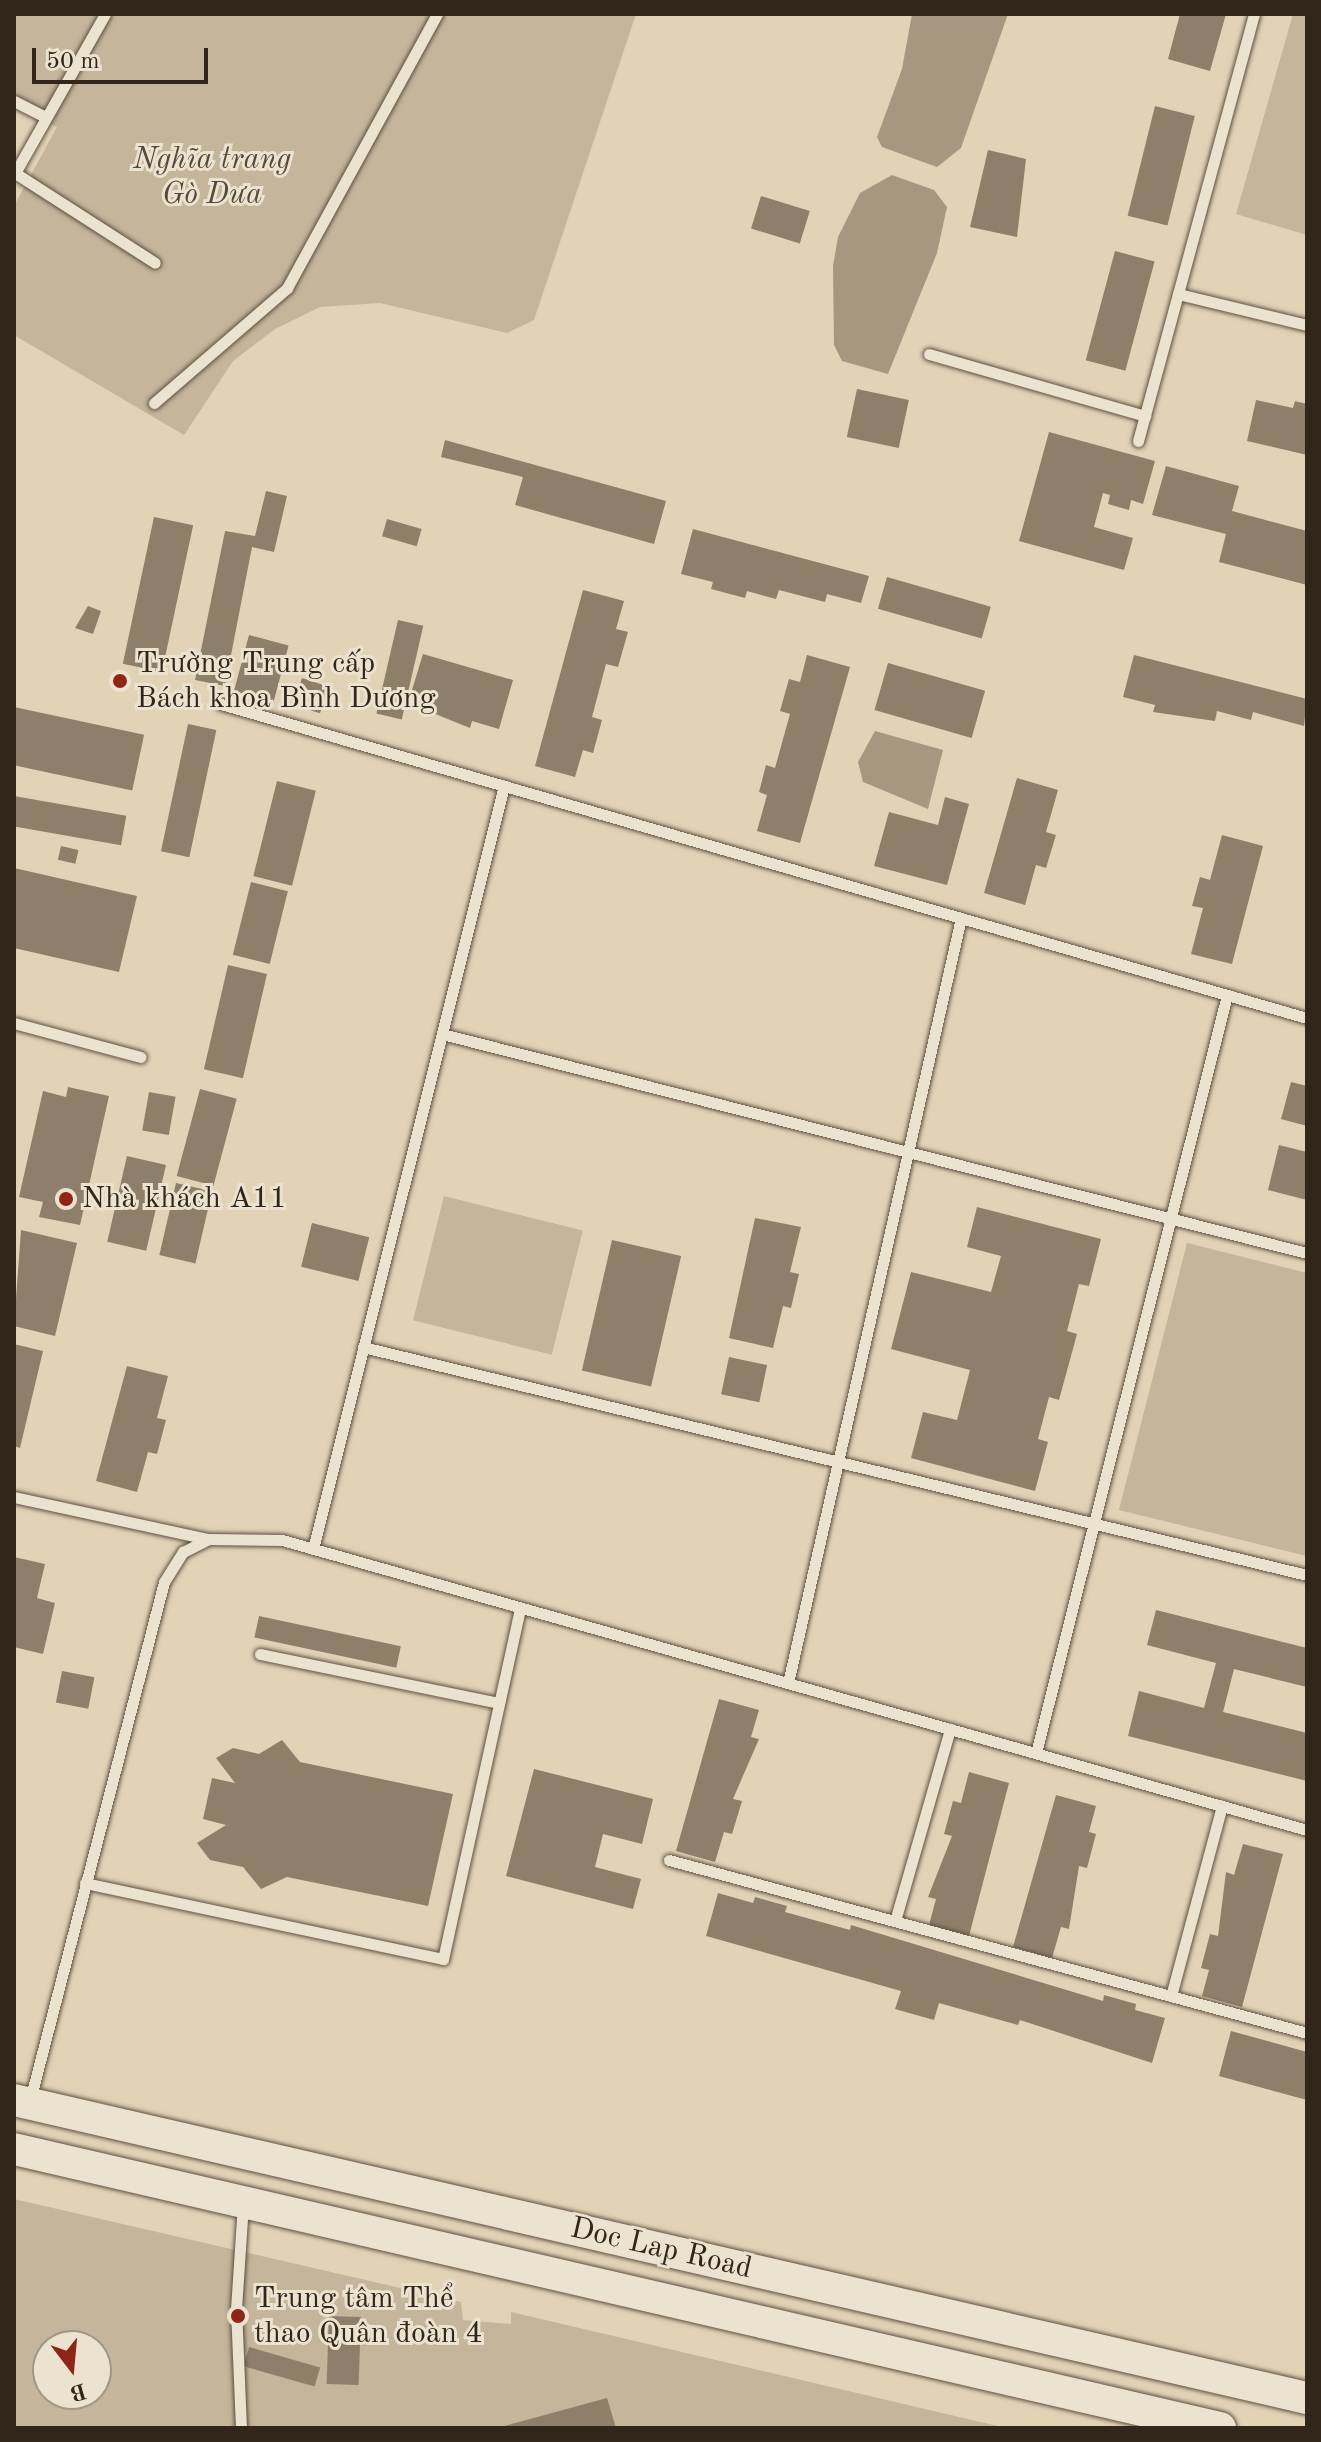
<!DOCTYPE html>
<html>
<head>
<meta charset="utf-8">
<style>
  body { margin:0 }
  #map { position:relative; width:1321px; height:2442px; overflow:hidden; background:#e2d2b6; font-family:"Old Standard TT",serif }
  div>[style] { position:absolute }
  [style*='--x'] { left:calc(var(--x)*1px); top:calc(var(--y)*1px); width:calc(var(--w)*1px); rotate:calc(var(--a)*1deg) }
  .green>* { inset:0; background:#c4b59b; transform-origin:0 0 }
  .water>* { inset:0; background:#a69781 }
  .building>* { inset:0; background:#8e7f6b; transform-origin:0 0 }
  .roads { filter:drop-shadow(0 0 2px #5e5040) drop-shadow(0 0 2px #5e5040) }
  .service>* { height:11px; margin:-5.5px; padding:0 5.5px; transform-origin:5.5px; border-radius:5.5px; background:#ece2d0 }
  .secondary>* { height:32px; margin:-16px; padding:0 16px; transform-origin:16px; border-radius:16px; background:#ece2d0 }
  .dots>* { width:22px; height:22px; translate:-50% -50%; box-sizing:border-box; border:4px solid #ece2d0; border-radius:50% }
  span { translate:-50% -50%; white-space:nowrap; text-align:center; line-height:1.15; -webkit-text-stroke:6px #ece2d0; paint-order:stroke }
  .park-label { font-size:30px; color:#56493a; font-style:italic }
  .poi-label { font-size:30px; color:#322519 }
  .left { translate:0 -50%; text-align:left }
  .street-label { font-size:30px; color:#322519 }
  .frame { position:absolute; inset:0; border:16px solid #322519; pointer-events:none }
  .north { position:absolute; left:32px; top:2330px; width:80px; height:80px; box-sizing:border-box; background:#ece2d0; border:2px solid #a29687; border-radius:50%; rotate:164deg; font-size:22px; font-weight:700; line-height:32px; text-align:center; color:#322519 }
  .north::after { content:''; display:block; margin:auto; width:28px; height:36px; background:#8f2418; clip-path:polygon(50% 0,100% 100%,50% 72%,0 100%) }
  .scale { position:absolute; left:32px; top:48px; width:176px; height:36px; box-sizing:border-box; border:4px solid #322519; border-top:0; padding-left:10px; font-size:24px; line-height:28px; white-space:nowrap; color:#322519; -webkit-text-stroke:6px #ece2d0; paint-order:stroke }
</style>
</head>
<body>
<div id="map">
  <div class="green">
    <i style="clip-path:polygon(14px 14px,636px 14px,534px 320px,507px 333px,380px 303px,320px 307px,275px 329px,233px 361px,184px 435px,14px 335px,14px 206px,57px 127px,14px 108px)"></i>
    <i style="clip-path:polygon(1293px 14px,1307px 14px,1307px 235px,1236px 214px)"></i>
    <i style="left:444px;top:1196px;width:143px;height:128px;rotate:14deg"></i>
    <i style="clip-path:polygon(1187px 1243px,1307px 1273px,1307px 1556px,1119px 1510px)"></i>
    <i style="clip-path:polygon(evenodd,14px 2199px,461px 2302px,463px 2320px,511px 2324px,511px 2312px,1006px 2428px,14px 2428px,14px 2199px,48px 2346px,96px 2346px,96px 2394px,48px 2394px,48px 2346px)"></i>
  </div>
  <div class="water">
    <i style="clip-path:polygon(912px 14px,1008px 14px,961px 148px,937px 167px,882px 147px,877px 137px,902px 69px)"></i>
    <i style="clip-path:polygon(892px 175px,934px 190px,947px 207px,937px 253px,888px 374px,842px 361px,834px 345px,833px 266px,838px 237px,860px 193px)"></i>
    <i style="clip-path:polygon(875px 731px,943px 750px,928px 809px,863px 782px,858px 762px)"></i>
  </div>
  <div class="building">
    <i style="clip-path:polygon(1180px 14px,1226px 14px,1210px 71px,1168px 59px)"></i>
    <i style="left:1155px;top:106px;width:41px;height:113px;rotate:14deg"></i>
    <i style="clip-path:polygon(988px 150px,1026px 159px,1017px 237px,970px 227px)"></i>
    <i style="left:761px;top:196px;width:51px;height:34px;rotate:17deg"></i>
    <i style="left:1115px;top:251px;width:41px;height:113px;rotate:15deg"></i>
    <i style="left:857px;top:389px;width:53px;height:49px;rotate:12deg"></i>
    <i style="clip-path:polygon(1256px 400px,1293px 408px,1295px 401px,1307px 404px,1307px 455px,1247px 441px)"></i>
    <i style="clip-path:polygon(1049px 432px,1155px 461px,1143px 504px,1131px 500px,1129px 510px,1108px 504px,1110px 495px,1103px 493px,1094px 527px,1133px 538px,1124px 570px,1019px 541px)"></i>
    <i style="clip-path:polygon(445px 440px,666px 501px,654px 544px,515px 505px,523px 477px,441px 457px)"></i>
    <i style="clip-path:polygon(1166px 466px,1239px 486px,1232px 511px,1307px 531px,1307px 585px,1219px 562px,1226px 534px,1152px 515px)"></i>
    <i style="clip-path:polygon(266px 491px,287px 496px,274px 552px,252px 547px,225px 686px,195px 680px,225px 531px,255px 536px)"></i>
    <i style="left:154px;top:517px;width:40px;height:150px;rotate:12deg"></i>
    <i style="left:387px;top:519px;width:36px;height:18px;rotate:16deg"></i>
    <i style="clip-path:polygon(693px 529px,869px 576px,861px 603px,827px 594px,825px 602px,779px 590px,776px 599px,747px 591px,745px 598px,711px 589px,713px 582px,681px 574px)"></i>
    <i style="left:887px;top:577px;width:108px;height:33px;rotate:16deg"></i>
    <i style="clip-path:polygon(583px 590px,624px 601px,616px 629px,628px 632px,618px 667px,606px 664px,592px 717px,602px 720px,593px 753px,583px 750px,575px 777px,535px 766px)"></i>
    <i style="clip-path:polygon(88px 606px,101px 611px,93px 634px,75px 628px)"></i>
    <i style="left:398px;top:620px;width:26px;height:96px;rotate:13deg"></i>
    <i style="left:249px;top:635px;width:41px;height:58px;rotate:15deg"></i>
    <i style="clip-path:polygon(423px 654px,513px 680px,499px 729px,472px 721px,470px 728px,408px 703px)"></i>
    <i style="clip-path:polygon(807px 655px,850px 667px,800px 843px,757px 831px,767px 795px,759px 792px,766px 765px,775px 768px,790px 714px,780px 711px,789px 679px,800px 682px)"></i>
    <i style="clip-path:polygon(1134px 655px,1307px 699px,1304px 726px,1253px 712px,1251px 720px,1217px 711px,1215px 721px,1153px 712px,1155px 705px,1123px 697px)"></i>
    <i style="left:888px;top:663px;width:101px;height:49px;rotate:16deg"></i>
    <i style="left:302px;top:678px;width:28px;height:28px;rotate:18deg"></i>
    <i style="left:14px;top:707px;width:133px;height:57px;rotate:12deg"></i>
    <i style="left:188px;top:724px;width:29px;height:130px;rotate:12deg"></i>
    <i style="clip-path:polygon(1017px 778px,1058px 790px,1046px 832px,1056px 835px,1046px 868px,1036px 865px,1025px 905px,984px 893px)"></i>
    <i style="left:277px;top:781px;width:40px;height:98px;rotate:14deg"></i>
    <i style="left:14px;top:796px;width:114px;height:30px;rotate:10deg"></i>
    <i style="clip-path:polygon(945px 797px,969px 804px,947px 885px,874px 866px,889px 812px,938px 825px)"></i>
    <i style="clip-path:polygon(1222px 835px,1263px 846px,1232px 964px,1191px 954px,1203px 908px,1192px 906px,1200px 877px,1210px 880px)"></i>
    <i style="left:61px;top:846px;width:18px;height:14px;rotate:13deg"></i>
    <i style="clip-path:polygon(14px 868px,137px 896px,119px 972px,14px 948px)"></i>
    <i style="left:251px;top:882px;width:38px;height:75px;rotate:14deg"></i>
    <i style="left:228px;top:965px;width:40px;height:107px;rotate:13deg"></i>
    <i style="clip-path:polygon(1291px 1082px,1307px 1086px,1307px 1126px,1281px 1119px)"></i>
    <i style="clip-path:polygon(68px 1087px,109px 1096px,80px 1225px,39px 1217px,43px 1202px,19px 1197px,43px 1091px,66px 1097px)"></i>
    <i style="left:200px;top:1089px;width:38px;height:90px;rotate:15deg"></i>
    <i style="left:149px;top:1092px;width:27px;height:39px;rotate:10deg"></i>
    <i style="clip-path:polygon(1279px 1145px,1307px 1152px,1307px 1200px,1268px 1190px)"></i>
    <i style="left:127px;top:1156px;width:40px;height:88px;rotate:13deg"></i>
    <i style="left:176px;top:1183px;width:37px;height:74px;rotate:13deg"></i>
    <i style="clip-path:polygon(977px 1207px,1101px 1239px,1089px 1286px,1079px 1284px,1067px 1331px,1077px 1334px,1059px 1400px,1049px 1397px,1038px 1439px,1048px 1442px,1035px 1491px,911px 1458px,923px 1412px,957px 1420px,970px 1370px,891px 1349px,911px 1272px,991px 1292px,1001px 1256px,967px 1247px)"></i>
    <i style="clip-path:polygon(755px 1218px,801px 1227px,790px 1272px,799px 1274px,791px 1308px,783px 1306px,773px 1348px,729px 1338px)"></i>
    <i style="left:312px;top:1223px;width:59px;height:45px;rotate:14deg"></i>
    <i style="clip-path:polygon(21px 1230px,77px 1243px,55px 1336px,14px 1326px)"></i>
    <i style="left:612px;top:1240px;width:71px;height:134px;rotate:13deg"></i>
    <i style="clip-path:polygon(14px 1344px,43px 1351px,20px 1448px,14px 1446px)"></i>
    <i style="left:729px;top:1357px;width:39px;height:38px;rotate:12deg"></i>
    <i style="clip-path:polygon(127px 1366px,168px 1376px,157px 1418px,166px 1420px,157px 1454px,148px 1452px,137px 1492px,96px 1481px)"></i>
    <i style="clip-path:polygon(14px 1557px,45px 1564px,37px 1598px,55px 1603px,43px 1654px,14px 1647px)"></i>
    <i style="clip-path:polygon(1156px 1610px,1307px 1648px,1307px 1687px,1234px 1669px,1223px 1712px,1307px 1733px,1307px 1781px,1128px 1736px,1139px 1691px,1204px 1708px,1216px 1663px,1147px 1645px)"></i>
    <i style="left:259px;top:1616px;width:145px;height:22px;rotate:12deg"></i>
    <i style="left:62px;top:1671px;width:33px;height:32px;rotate:11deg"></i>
    <i style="clip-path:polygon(719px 1699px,759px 1710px,751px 1737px,759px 1739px,733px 1799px,742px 1801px,732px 1834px,724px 1832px,715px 1862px,676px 1851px)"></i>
    <i style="clip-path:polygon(282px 1740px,300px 1762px,453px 1794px,428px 1906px,287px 1877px,261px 1889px,243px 1867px,210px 1860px,197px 1843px,226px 1825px,203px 1819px,212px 1778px,235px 1783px,216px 1758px,233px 1748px,259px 1754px)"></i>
    <i style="clip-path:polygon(534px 1769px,653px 1799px,642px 1844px,603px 1834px,595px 1867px,641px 1879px,633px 1909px,506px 1876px)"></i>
    <i style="clip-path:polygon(969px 1772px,1009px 1783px,969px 1936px,929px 1925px,936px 1899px,928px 1897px,952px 1836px,944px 1834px,953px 1801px,961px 1803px)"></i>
    <i style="clip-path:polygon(1056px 1795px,1096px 1806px,1089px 1832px,1096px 1834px,1087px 1868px,1079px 1866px,1069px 1929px,1061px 1927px,1052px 1958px,1013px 1947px)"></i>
    <i style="clip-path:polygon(1243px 1844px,1283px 1854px,1242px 2007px,1202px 1996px,1209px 1970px,1201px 1968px,1210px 1934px,1218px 1936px,1226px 1872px,1234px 1875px)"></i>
    <i style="clip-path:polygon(718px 1893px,753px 1903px,755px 1897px,787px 1906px,785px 1912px,850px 1930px,851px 1925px,1103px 2001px,1104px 1995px,1136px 2004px,1135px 2010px,1165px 2018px,1152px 2063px,1020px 2020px,1018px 2025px,939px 2003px,934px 2020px,895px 2009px,901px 1991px,706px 1936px)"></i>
    <i style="clip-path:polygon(1231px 2031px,1307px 2052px,1307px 2100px,1219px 2076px)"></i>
    <i style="left:329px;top:2316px;width:32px;height:68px;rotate:2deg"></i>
    <i style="left:249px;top:2347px;width:74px;height:20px;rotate:16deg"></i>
    <i style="clip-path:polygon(607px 2398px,616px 2428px,501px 2428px,501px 2427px)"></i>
  </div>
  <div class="roads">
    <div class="service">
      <i style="--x:105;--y:14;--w:183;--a:119.5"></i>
      <i style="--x:15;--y:173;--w:166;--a:32.7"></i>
      <i style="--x:14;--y:101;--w:33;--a:27"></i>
      <i style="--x:1178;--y:294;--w:133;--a:13.5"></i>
      <i style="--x:929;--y:354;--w:225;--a:16"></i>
      <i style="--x:154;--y:403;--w:176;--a:-40.8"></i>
      <i style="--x:287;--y:288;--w:312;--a:-61.3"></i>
      <i style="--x:1138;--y:441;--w:442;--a:-74.8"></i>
      <i style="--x:221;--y:704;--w:1130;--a:16.13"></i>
      <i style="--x:14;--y:1023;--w:131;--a:15"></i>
      <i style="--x:442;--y:1034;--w:892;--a:14.21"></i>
      <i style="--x:363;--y:1347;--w:971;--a:13.58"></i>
      <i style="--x:14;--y:1497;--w:198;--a:12.2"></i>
      <i style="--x:313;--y:1549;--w:787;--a:-75.95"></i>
      <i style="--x:260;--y:1654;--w:244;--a:11.6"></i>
      <i style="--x:788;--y:1683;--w:784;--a:-77.26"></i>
      <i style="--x:1036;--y:1753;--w:782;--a:-75.86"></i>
      <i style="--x:669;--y:1860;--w:661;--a:15.17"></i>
      <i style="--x:85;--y:1883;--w:366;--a:12"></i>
      <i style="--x:443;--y:1959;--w:359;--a:-77.6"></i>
      <i style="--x:895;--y:1921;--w:200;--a:-74"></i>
      <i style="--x:1171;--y:1996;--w:197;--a:-75"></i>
      <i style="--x:30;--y:2100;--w:535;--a:-75.5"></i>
      <i style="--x:164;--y:1582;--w:36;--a:-58"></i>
      <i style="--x:183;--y:1552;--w:28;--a:-27"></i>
      <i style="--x:208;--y:1539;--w:74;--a:0.8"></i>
      <i style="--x:282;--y:1540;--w:1065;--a:15.8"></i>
      <i style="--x:241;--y:2428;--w:119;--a:-92.4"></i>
      <i style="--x:236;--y:2309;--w:106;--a:-86.2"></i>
    </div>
    <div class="secondary">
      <i style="--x:14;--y:2100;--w:1327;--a:12.98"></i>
      <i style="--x:14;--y:2149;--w:1238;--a:13.03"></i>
    </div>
  </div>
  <div class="dots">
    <i style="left:120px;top:681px;background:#8f2418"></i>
    <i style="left:66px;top:1199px;background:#8f2418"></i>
    <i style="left:238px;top:2316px;background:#8f2418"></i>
  </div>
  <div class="park-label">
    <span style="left:212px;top:177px">Nghĩa trang<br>Gò Dưa</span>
  </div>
  <div class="poi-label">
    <span class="left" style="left:136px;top:681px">Trường Trung cấp<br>Bách khoa Bình Dương</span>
    <span class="left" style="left:82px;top:1199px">Nhà khách A11</span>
    <span class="left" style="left:254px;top:2316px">Trung tâm Thể<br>thao Quân đoàn 4</span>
  </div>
  <div class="street-label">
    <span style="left:661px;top:2249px;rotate:13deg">Doc Lap Road</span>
  </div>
  <div class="frame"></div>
  <div class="north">B</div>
  <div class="scale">50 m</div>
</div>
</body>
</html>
